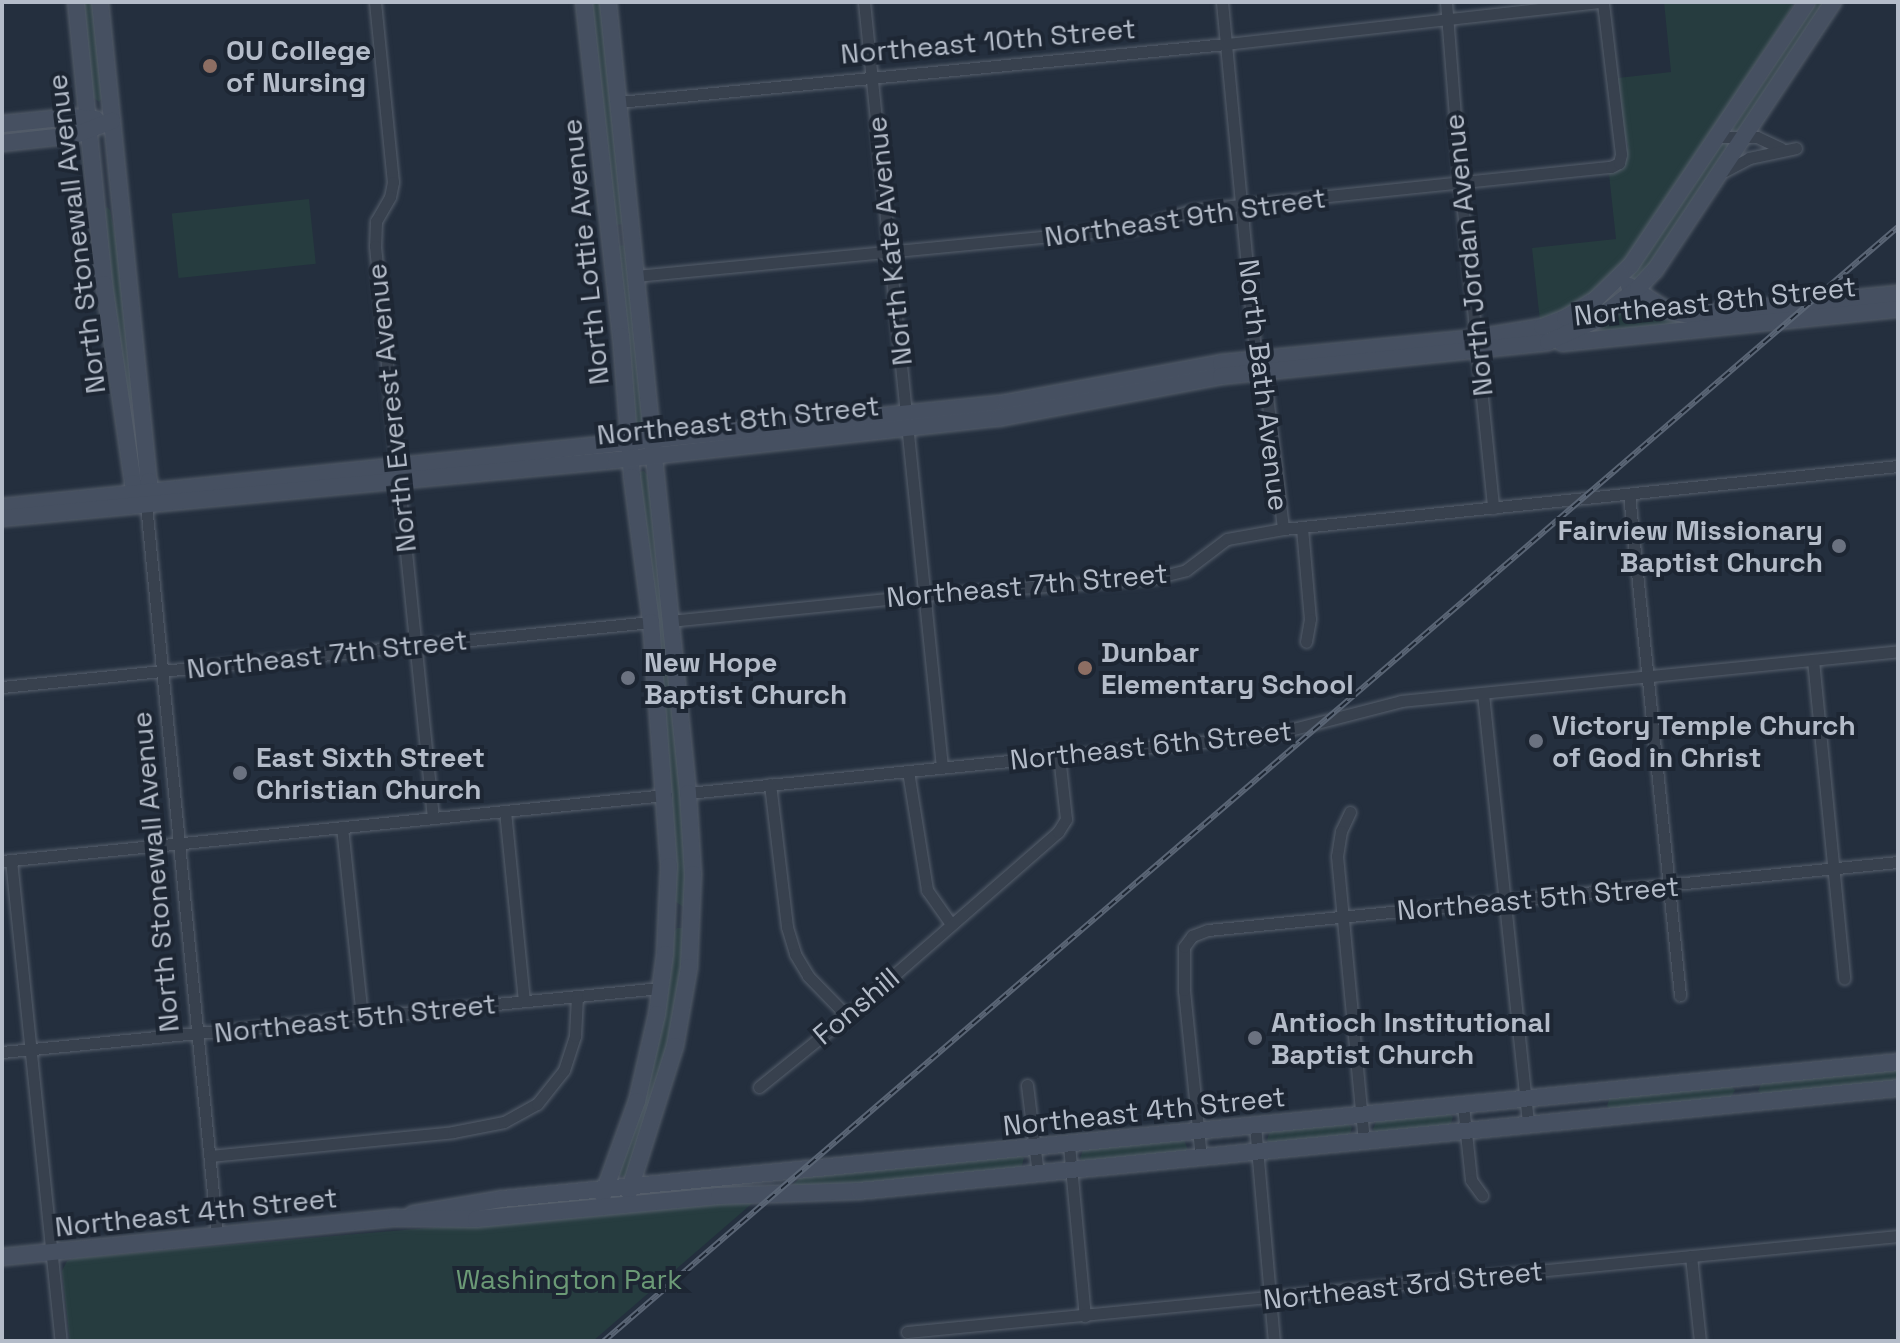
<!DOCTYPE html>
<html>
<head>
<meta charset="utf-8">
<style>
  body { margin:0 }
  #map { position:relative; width:1900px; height:1343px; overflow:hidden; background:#242f3e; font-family:"Space Grotesk",sans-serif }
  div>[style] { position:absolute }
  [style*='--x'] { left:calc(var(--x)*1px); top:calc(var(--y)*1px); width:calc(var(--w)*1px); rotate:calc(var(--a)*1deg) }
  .green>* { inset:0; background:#263c3f; transform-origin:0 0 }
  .roads { filter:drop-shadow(0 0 2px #565f6c) drop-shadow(0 0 2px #565f6c) }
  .street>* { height:11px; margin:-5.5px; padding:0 5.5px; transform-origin:5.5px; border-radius:5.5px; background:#38414e }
  .secondary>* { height:16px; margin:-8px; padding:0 8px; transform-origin:8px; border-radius:8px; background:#465061 }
  .rail>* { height:6px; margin-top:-3px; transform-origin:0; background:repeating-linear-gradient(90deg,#1d2633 0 9px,#5a6575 0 18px); box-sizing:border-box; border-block:2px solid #5a6575 }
  .dots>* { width:22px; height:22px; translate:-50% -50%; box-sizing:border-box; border:4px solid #1d2633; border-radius:50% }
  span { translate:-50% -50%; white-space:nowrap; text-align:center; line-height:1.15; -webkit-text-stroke:8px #1d2633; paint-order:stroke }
  .street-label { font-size:28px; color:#b4bcc9 }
  .poi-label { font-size:28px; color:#b4bcc9; font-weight:700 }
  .left { translate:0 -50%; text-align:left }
  .right { translate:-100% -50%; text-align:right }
  .park-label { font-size:28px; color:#6b9a76 }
  .frame { position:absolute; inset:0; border:4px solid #b4bcc9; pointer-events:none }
</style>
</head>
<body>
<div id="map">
  <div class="green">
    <i style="clip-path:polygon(82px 2px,95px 2px,103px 97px,99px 102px,93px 97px)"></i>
    <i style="clip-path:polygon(587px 2px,604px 2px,623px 224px,615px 225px)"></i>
    <i style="clip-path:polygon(1664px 2px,1792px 2px,1793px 6px,1635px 251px,1587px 299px,1540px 321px,1532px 248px,1616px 239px,1609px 174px,1623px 162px,1628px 146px,1622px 126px,1618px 78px,1671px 72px)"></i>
    <i style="clip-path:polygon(1824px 2px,1741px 131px,1734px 133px,1732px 130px,1815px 4px)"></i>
    <i style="clip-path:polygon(1733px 141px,1650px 269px,1634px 283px,1629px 279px,1723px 142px)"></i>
    <i style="left:309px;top:199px;width:65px;height:138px;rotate:84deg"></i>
    <i style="clip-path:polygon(107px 207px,110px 210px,122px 270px,134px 399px,129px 400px,125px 395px,104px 210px)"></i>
    <i style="clip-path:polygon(625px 245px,646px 428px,639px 428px,635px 423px,617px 246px)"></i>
    <i style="clip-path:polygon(1638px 299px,1681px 321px,1681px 325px,1597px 331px)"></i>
    <i style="clip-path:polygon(644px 471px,648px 476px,688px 823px,685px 908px,673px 900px,639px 472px)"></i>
    <i style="clip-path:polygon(677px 928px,685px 928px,675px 1036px,625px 1178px,620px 1175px,620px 1170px,671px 936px)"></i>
    <i style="clip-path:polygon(1898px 1069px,1898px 1082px,1762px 1095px,1758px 1091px,1762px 1082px)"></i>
    <i style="clip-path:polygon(1731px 1086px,1735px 1090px,1730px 1099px,1612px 1111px,1607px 1106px,1610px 1097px)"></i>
    <i style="clip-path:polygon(1448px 1112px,1453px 1117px,1450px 1126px,1378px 1134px,1373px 1129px,1377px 1120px)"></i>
    <i style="clip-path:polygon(1346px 1123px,1352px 1127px,1349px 1137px,1272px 1145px,1267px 1140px,1270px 1131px)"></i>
    <i style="clip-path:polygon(1184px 1139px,1188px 1151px,1085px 1163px,1080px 1159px,1083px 1149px)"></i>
    <i style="clip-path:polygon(1019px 1155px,1024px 1158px,1021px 1169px,869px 1185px,791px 1187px,801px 1177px)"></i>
    <i style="clip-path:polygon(756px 1200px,593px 1341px,70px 1341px,62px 1271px,67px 1261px,75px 1258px)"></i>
  </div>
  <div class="roads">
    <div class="street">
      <i style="--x:375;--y:2;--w:181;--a:84.3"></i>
      <i style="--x:393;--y:182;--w:15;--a:101"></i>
      <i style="--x:390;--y:197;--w:28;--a:120"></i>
      <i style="--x:376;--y:221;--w:25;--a:92"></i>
      <i style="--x:375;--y:246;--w:575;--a:84.21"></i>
      <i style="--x:864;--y:2;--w:769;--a:84.18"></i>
      <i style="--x:1222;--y:2;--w:359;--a:84.6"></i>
      <i style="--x:1256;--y:359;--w:14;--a:56"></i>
      <i style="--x:1264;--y:371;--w:159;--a:83.1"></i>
      <i style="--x:1446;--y:2;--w:180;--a:85.5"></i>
      <i style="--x:1460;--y:181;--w:329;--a:84.2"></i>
      <i style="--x:619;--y:102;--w:610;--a:-5.46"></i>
      <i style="--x:1226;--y:44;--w:377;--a:-6.4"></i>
      <i style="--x:1717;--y:137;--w:40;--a:0"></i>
      <i style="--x:1757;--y:137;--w:26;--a:25"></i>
      <i style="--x:1725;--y:171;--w:27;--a:-28"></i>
      <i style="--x:1749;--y:158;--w:48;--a:-12"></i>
      <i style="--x:636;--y:276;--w:501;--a:-5.49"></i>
      <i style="--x:1135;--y:228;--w:61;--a:-17.2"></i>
      <i style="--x:1193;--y:210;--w:420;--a:-5.9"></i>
      <i style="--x:1611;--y:167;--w:9;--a:-27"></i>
      <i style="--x:1619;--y:163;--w:9;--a:-77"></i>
      <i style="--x:1621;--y:154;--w:153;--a:-96.8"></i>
      <i style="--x:1629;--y:494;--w:504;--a:84.19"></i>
      <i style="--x:146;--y:504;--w:734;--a:84.45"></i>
      <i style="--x:1302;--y:528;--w:91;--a:85"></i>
      <i style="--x:1310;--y:619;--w:23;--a:100"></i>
      <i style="--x:670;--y:621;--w:255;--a:-5.8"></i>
      <i style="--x:924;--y:595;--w:232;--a:-4.2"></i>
      <i style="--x:1155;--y:578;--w:32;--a:-14"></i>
      <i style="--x:1186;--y:570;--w:51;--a:-37.1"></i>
      <i style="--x:1227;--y:539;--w:57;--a:-10.1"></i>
      <i style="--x:1283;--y:529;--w:618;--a:-5.85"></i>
      <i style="--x:1813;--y:660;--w:320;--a:84.4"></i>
      <i style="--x:2;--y:687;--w:652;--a:-5.72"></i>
      <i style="--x:1483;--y:694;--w:433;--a:84"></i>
      <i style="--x:908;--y:771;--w:121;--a:80.9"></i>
      <i style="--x:927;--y:890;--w:42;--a:54.8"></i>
      <i style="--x:770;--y:784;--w:144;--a:83.2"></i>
      <i style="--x:787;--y:927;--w:28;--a:73"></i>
      <i style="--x:795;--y:954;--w:26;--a:59"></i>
      <i style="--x:808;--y:976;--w:56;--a:45.7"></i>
      <i style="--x:688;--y:793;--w:585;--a:-5.69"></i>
      <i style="--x:1270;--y:735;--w:135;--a:-14.5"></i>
      <i style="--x:1401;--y:701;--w:500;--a:-5.7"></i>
      <i style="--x:505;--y:811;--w:191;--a:84.3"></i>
      <i style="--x:1350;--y:812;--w:21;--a:115"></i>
      <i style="--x:1341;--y:831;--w:25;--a:99"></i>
      <i style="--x:1337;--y:856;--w:285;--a:84.6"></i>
      <i style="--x:342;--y:827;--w:191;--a:84"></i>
      <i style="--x:11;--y:860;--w:484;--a:84.1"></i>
      <i style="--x:2;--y:861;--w:667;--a:-5.68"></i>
      <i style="--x:2;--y:1052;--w:662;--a:-5.55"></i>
      <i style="--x:1027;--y:1085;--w:90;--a:83"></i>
      <i style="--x:759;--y:1087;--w:113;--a:-38.9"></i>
      <i style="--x:847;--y:1016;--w:280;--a:-41.1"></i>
      <i style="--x:1058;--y:832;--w:15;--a:-58"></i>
      <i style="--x:1066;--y:819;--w:63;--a:-96.3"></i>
      <i style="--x:1463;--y:1105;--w:75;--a:83.9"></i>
      <i style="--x:1471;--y:1180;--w:19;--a:54"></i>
      <i style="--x:1255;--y:1125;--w:217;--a:85"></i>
      <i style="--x:1069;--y:1145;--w:172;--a:84.7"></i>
      <i style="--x:210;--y:1156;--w:244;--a:-5.6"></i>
      <i style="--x:453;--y:1132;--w:52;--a:-11.1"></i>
      <i style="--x:504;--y:1122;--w:38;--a:-29"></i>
      <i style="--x:537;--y:1104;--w:43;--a:-51.5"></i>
      <i style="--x:564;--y:1070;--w:36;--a:-72"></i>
      <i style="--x:575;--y:1036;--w:40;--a:-87.1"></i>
      <i style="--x:1201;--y:1158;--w:169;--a:-95.8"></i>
      <i style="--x:1184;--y:990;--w:43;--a:-90"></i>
      <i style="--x:1184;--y:947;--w:14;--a:-54"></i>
      <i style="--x:1192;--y:936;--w:17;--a:-21"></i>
      <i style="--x:1208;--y:930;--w:693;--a:-5.63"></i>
      <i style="--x:1691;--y:1256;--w:85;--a:84"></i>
      <i style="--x:907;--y:1332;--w:996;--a:-5.53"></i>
    </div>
    <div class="secondary">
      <i style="--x:76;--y:2;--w:283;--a:84.3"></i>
      <i style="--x:104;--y:284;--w:201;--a:81.7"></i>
      <i style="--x:133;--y:483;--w:20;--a:60"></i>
      <i style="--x:100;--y:2;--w:481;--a:84.2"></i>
      <i style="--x:149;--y:481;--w:18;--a:96"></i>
      <i style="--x:584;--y:2;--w:336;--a:83.7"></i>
      <i style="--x:621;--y:336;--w:141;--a:85.5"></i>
      <i style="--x:632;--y:477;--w:146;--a:82.5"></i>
      <i style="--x:651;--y:622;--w:245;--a:85.8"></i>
      <i style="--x:669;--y:866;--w:88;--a:92.6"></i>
      <i style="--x:665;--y:954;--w:61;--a:97.6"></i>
      <i style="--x:657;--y:1014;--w:89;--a:102.9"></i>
      <i style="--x:637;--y:1101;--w:100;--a:109.9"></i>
      <i style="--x:608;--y:2;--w:795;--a:84.22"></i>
      <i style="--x:688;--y:793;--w:81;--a:86.5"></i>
      <i style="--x:693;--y:874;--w:93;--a:92.5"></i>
      <i style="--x:689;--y:967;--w:80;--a:100"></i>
      <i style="--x:675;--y:1046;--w:153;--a:107.5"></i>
      <i style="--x:2;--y:124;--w:69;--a:-5.8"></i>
      <i style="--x:71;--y:117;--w:25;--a:5"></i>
      <i style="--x:2;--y:143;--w:73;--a:-6.3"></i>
      <i style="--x:75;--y:135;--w:40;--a:-21"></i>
      <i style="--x:1629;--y:286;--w:46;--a:32.7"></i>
      <i style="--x:1668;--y:311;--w:22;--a:10"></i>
      <i style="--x:1690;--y:315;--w:209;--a:-5.8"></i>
      <i style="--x:1562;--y:343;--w:338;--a:-5.8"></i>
      <i style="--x:2;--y:507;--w:1009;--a:-5.91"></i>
      <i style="--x:1006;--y:403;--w:219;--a:-10.5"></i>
      <i style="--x:1221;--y:363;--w:256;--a:-5.6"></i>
      <i style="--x:1476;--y:338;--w:67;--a:-9.5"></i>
      <i style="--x:1542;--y:327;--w:25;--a:-21"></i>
      <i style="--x:1565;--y:318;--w:35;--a:-31"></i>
      <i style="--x:1595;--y:300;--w:50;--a:-44.2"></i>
      <i style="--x:1631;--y:265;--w:316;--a:-56.2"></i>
      <i style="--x:2;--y:518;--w:617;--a:-5.4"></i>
      <i style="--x:616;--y:460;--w:385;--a:-6.3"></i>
      <i style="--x:999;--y:418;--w:226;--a:-10.7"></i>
      <i style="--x:1221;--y:376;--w:329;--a:-5.9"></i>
      <i style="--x:1548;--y:342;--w:53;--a:-24.6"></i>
      <i style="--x:1596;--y:320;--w:53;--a:-37.3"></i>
      <i style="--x:1638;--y:288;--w:25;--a:-47"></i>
      <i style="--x:1655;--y:270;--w:322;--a:-56.4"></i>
      <i style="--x:413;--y:1214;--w:90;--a:-9.6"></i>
      <i style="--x:502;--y:1199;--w:1403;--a:-5.6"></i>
      <i style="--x:2;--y:1257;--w:396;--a:-5.7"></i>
      <i style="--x:396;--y:1218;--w:80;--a:0.7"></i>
      <i style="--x:476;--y:1219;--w:244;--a:-5.4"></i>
      <i style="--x:719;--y:1196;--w:140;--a:-2"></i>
      <i style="--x:859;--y:1191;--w:1044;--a:-5.66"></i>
    </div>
  </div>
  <div class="rail">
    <i style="--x:604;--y:1341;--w:1707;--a:-40.73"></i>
  </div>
  <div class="dots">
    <i style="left:210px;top:66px;background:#8d6e63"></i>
    <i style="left:1839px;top:546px;background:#6b7280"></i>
    <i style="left:1085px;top:668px;background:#8d6e63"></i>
    <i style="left:628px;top:678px;background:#6b7280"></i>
    <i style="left:1536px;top:741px;background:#6b7280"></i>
    <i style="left:240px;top:773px;background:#6b7280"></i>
    <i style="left:1255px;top:1038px;background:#6b7280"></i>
  </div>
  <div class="street-label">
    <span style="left:988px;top:41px;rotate:-5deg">Northeast 10th Street</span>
    <span style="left:1185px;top:217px;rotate:-8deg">Northeast 9th Street</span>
    <span style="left:76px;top:234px;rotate:-97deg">North Stonewall Avenue</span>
    <span style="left:889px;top:241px;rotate:-96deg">North Kate Avenue</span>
    <span style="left:585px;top:252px;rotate:-96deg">North Lottie Avenue</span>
    <span style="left:1468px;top:255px;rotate:-96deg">North Jordan Avenue</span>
    <span style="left:1715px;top:301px;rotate:-6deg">Northeast 8th Street</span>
    <span style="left:1264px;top:385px;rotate:83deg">North Bath Avenue</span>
    <span style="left:391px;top:408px;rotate:-96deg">North Everest Avenue</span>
    <span style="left:738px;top:420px;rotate:-6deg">Northeast 8th Street</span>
    <span style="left:1027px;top:585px;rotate:-5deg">Northeast 7th Street</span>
    <span style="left:327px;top:654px;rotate:-6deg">Northeast 7th Street</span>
    <span style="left:1151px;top:745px;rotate:-6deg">Northeast 6th Street</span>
    <span style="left:155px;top:872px;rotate:-95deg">North Stonewall Avenue</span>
    <span style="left:1538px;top:898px;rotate:-5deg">Northeast 5th Street</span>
    <span style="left:856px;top:1006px;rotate:-40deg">Fonshill</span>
    <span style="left:355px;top:1018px;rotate:-6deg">Northeast 5th Street</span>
    <span style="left:1144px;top:1111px;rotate:-6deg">Northeast 4th Street</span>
    <span style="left:196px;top:1212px;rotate:-6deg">Northeast 4th Street</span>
    <span style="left:1403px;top:1285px;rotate:-6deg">Northeast 3rd Street</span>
  </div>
  <div class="poi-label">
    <span class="left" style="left:226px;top:66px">OU College<br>of Nursing</span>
    <span class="right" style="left:1823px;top:546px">Fairview Missionary<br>Baptist Church</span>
    <span class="left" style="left:1101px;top:668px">Dunbar<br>Elementary School</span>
    <span class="left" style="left:644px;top:678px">New Hope<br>Baptist Church</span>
    <span class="left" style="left:1552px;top:741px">Victory Temple Church<br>of God in Christ</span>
    <span class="left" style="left:256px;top:773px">East Sixth Street<br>Christian Church</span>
    <span class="left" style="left:1271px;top:1038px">Antioch Institutional<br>Baptist Church</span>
  </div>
  <div class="park-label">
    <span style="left:569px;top:1279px">Washington Park</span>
  </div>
  <div class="frame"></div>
</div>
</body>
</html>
